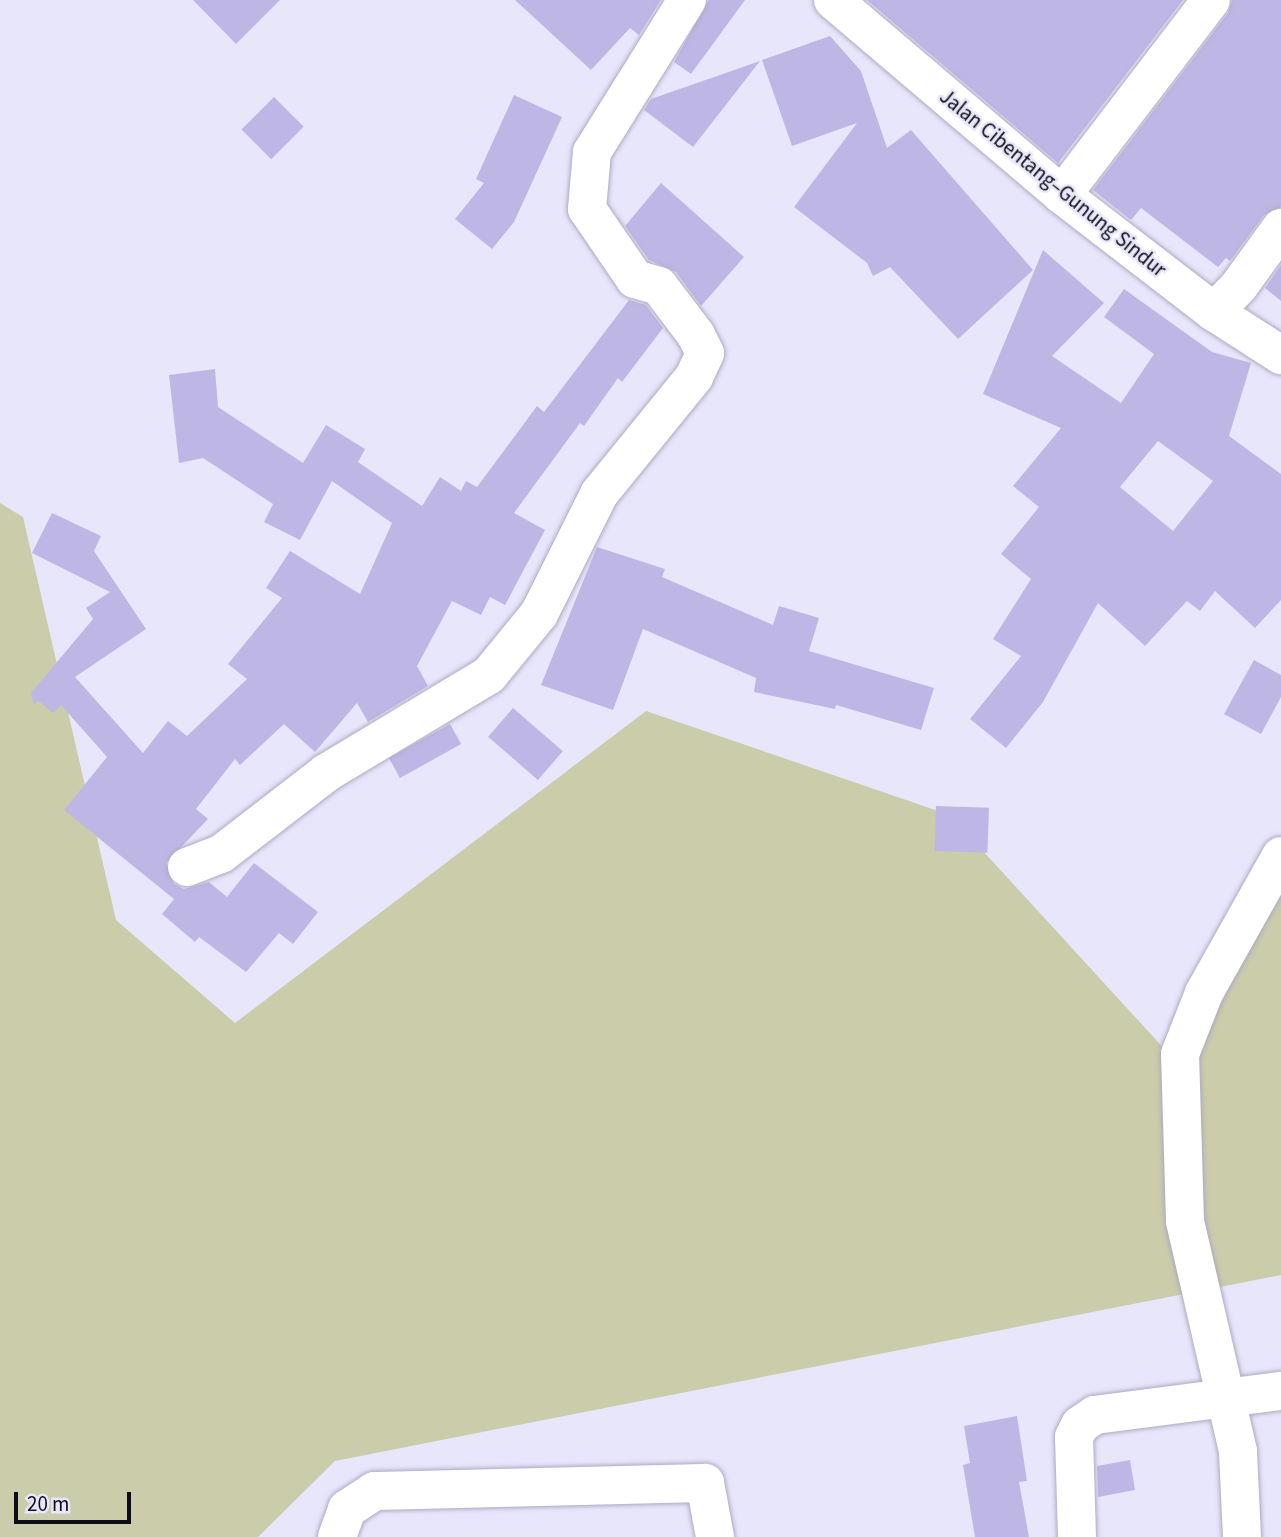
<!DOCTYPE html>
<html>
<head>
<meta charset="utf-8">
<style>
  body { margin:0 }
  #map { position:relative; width:1281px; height:1537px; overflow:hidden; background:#e8e6fb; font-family:"Source Sans 3",sans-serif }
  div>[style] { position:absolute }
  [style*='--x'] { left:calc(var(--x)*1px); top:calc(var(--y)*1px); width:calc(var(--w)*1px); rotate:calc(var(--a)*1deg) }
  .green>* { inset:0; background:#cbccaa }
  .building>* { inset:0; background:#beb7e5; transform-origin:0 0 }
  .roads { filter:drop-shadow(0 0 2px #adaac3) drop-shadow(0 0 2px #adaac3) }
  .minor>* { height:38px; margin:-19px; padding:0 19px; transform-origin:19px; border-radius:19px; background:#fff }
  span { translate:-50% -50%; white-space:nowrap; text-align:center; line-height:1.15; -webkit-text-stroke:5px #e8e6fb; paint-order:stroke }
  .street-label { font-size:21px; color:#0e0d15 }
  .scale { position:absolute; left:14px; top:1492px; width:117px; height:32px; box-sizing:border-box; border:4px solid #0e0d15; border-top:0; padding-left:9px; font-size:21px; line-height:24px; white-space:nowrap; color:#0e0d15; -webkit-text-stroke:5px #e8e6fb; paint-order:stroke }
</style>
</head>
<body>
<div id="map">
  <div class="green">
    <i style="clip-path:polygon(0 503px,23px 517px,116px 920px,235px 1023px,646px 711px,950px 815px,1169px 1054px,1281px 840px,1281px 1275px,335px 1461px,258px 1537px,0 1537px)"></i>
  </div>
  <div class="building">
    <i style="clip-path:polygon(193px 0,280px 0,236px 44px)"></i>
    <i style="clip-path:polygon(515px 0,661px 0,639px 35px,630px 28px,591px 70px)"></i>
    <i style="clip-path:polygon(709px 0,745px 0,691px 74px,674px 62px)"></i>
    <i style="clip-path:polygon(867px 0,1183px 0,1058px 163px)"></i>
    <i style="clip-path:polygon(1232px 0,1281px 0,1281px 207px,1264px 215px,1230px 261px,1226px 258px,1218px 267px,1141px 208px,1131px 220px,1093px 190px,1228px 13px)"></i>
    <i style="clip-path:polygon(830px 36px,861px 71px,887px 148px,911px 130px,1033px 270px,958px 339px,890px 267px,873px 276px,867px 263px,794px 207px,857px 123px,792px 146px,762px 60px)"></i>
    <i style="clip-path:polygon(760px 61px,693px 147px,644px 110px,651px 99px)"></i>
    <i style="clip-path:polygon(514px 95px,562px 117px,514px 222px,492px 249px,455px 219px,484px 183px,476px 179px)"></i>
    <i style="left:274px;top:97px;width:42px;height:46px;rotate:45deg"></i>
    <i style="clip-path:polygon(661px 183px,744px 257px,701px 306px,676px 272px,649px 260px,625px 226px)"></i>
    <i style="clip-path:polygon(evenodd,1043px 250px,1104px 303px,1052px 356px,1121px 403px,1154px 354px,1104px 317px,1124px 289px,1212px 352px,1251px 363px,1229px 436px,1281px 474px,1281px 600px,1255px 628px,1215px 591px,1200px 611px,1187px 601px,1145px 646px,1098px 603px,1043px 702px,1006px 748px,970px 719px,1021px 656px,993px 639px,1031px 579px,1001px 554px,1039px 507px,1013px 486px,1061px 428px,983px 394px,1043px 250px,1158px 441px,1213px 481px,1173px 531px,1120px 487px,1158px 441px)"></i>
    <i style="clip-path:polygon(1281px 265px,1281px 301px,1265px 288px)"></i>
    <i style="clip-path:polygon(629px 300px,646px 305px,663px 328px,622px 382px,618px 378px,584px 426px,580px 423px,514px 513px,545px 530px,505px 605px,490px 597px,481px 615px,452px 601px,417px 666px,428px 686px,368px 722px,357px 703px,315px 752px,284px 724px,240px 765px,235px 759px,196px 809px,208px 819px,166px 863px,174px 884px,184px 889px,209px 882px,227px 897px,254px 863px,318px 912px,293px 944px,279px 933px,246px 972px,199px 937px,195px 942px,162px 914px,174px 899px,64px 810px,107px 757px,61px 705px,53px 713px,39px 701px,34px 704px,31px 693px,93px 619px,86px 608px,110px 592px,32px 553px,52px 513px,101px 536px,94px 551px,146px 629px,75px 677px,143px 753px,168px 721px,187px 736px,247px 679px,228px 664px,282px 598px,266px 588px,290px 551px,360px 594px,392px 523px,332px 481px,300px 540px,264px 522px,273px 504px,203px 458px,179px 463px,169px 375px,215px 369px,218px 407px,303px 463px,326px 425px,365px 449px,358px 462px,422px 506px,440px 477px,461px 491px,466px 481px,477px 487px,537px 406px,544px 412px)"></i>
    <i style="clip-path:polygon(597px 547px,665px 569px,662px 577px,773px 625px,779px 606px,819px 618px,809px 651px,934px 688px,921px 730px,836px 705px,835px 709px,754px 692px,756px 678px,643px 629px,613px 710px,541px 685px)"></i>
    <i style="clip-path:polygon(1254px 660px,1281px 675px,1281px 697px,1261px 734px,1224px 714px)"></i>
    <i style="left:513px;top:708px;width:66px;height:38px;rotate:41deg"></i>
    <i style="left:450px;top:724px;width:23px;height:70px;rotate:61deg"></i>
    <i style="left:936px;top:806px;width:53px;height:45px;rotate:2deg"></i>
    <i style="clip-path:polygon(1017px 1416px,1027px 1481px,1019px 1482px,1029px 1537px,975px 1537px,963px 1465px,970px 1463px,964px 1426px)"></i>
    <i style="clip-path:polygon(1130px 1460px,1135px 1490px,1098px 1497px,1097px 1466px)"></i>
  </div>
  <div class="roads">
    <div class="minor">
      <i style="--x:833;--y:0;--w:301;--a:40.4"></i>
      <i style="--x:1062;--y:195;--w:192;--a:37.6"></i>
      <i style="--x:1214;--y:312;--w:80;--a:32.7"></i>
      <i style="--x:1062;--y:195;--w:245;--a:-52.6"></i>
      <i style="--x:1214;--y:312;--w:36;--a:-46"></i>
      <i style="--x:1239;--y:286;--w:72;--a:-54.1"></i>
      <i style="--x:187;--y:867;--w:36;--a:-21"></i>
      <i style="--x:221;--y:854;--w:133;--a:-37.6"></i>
      <i style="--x:326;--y:773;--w:190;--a:-31"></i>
      <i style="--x:489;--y:675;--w:79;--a:-50.7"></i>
      <i style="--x:539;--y:614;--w:134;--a:-63.4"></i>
      <i style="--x:599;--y:494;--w:151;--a:-50.9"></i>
      <i style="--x:694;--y:377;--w:26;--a:-65"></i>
      <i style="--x:705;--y:353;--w:20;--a:-117"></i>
      <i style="--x:696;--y:335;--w:61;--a:-127.1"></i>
      <i style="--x:659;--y:286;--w:25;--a:-164"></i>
      <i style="--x:635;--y:279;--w:85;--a:-124.4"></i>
      <i style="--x:587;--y:209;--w:57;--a:-85"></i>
      <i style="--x:592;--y:152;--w:179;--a:-58"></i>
      <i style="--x:337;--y:1537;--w:30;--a:-70"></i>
      <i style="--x:347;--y:1509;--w:33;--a:-33"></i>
      <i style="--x:375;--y:1491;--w:330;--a:-1.4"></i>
      <i style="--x:705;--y:1483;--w:55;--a:79.5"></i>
      <i style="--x:1077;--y:1537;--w:100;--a:-91.7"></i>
      <i style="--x:1074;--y:1437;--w:13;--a:-63"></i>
      <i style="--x:1080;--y:1425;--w:18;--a:-34"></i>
      <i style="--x:1095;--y:1415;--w:188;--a:-7.4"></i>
      <i style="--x:1242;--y:1537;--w:86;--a:-92.7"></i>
      <i style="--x:1238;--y:1451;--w:236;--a:-103"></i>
      <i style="--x:1185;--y:1221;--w:167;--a:-91.7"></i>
      <i style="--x:1180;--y:1054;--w:66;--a:-68.5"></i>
      <i style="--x:1204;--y:993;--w:157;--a:-60.7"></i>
    </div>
  </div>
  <div class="street-label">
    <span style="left:1053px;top:183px;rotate:39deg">Jalan Cibentang–Gunung Sindur</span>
  </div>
  <div class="scale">20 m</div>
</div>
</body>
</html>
